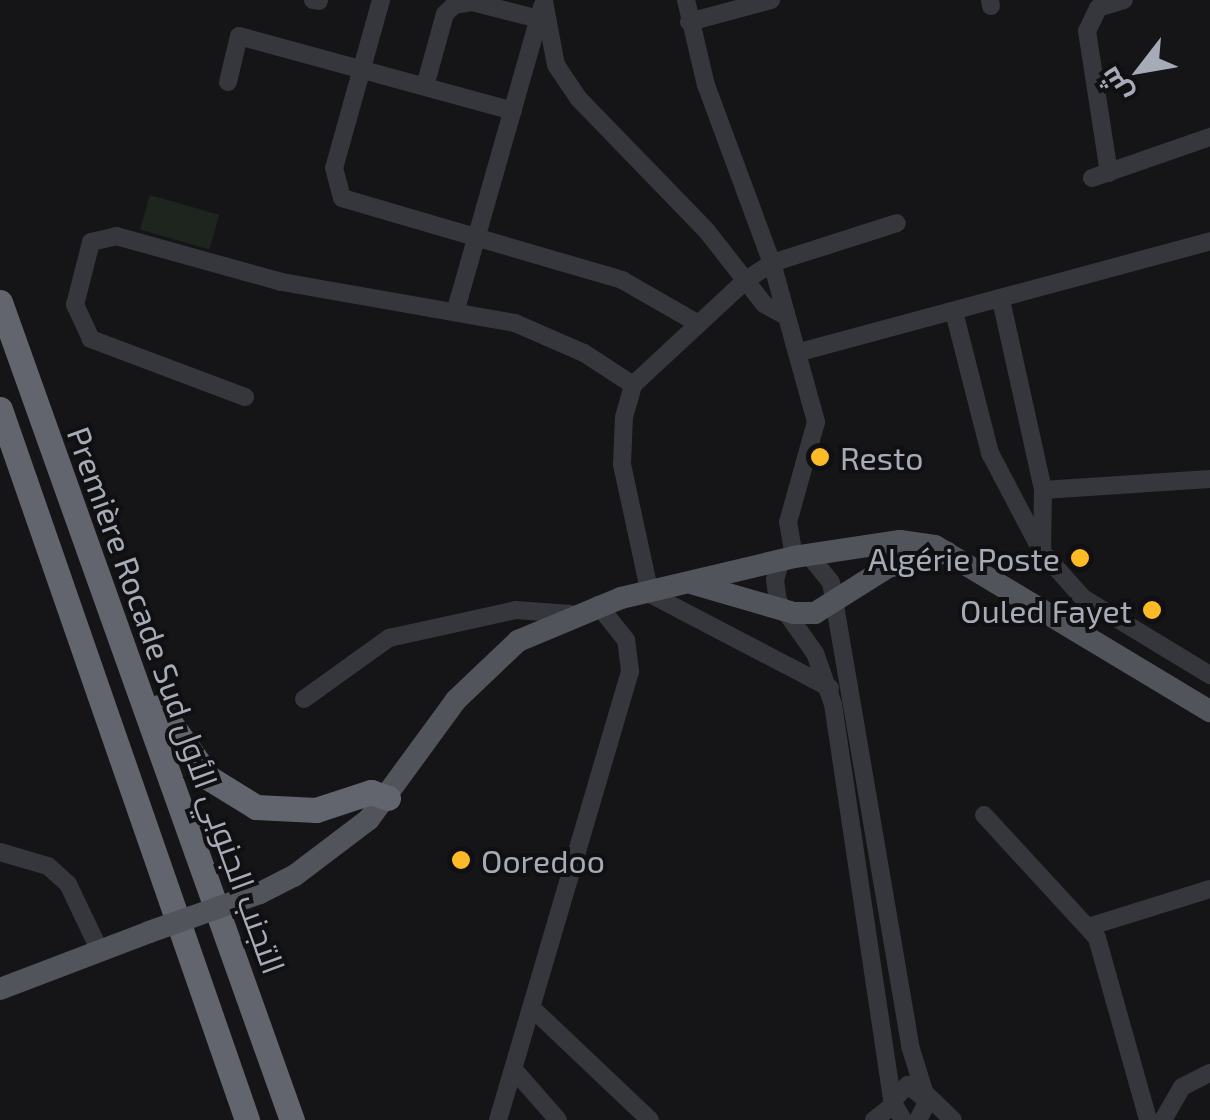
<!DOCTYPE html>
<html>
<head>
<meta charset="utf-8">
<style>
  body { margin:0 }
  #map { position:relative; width:1210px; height:1120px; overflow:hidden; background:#151517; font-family:"Exo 2",Cairo,sans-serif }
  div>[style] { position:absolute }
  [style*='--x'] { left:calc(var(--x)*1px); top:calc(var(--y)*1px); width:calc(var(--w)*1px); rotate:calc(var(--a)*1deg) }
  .green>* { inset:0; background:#1d251e; transform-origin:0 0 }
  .minor>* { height:18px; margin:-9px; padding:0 9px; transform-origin:9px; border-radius:9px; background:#36373c }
  .major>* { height:22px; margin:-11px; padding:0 11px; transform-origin:11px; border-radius:11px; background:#52545c }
  .highway>* { height:25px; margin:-12.5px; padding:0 12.5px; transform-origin:12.5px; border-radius:12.5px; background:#62656e }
  .major-bridge>* { height:22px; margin:-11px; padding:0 11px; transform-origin:11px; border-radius:11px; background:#52545c }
  .dots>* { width:28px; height:28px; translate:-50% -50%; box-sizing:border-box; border:5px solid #101012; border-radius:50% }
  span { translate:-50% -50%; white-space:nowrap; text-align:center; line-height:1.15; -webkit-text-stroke:8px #101012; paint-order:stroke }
  .poi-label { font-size:32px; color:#a6abb8 }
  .left { translate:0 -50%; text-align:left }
  .right { translate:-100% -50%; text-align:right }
  .street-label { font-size:32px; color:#a6abb8 }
  .north { position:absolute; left:1090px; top:20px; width:100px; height:100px; -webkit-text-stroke:8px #101012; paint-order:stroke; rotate:239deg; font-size:28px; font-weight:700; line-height:40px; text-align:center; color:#a6abb8 }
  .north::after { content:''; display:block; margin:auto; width:35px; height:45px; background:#a6abb8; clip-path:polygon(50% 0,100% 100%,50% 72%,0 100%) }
</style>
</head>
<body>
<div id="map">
  <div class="green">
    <i style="left:150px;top:195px;width:72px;height:36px;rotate:16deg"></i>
  </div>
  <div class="minor">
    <i style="--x:313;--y:0;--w:6;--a:9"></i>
    <i style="--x:381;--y:0;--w:174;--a:105.6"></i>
    <i style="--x:334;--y:168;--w:31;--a:75"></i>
    <i style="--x:342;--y:198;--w:292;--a:16.3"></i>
    <i style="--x:622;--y:280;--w:86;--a:29.8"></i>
    <i style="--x:686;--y:0;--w:87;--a:76.8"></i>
    <i style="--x:706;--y:85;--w:190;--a:69.7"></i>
    <i style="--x:772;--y:263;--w:165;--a:74.5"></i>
    <i style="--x:816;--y:422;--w:104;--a:105.6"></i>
    <i style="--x:788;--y:522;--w:36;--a:80"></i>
    <i style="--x:990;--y:0;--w:6;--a:81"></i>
    <i style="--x:544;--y:1;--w:65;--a:79.4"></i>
    <i style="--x:556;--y:65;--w:40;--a:56"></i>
    <i style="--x:578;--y:98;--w:184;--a:45.9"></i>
    <i style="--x:706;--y:230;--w:94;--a:51.9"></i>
    <i style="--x:764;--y:304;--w:23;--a:29"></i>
    <i style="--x:689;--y:22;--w:85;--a:-15"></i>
    <i style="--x:228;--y:82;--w:47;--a:-76.6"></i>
    <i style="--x:239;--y:36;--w:284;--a:15.3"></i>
    <i style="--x:425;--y:86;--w:75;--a:-74.5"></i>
    <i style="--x:445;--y:14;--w:13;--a:-45"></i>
    <i style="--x:454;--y:5;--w:18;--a:-9"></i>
    <i style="--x:472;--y:2;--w:69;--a:14.2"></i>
    <i style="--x:1109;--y:173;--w:144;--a:-98.8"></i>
    <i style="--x:1087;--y:31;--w:25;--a:-64"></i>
    <i style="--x:1098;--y:8;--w:27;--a:-17"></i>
    <i style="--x:1092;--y:178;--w:125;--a:-19.2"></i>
    <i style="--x:1001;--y:300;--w:195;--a:77.5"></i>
    <i style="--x:1043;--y:490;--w:62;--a:90.9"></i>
    <i style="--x:1042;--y:552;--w:62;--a:48.3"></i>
    <i style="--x:1083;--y:598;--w:149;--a:31.2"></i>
    <i style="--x:456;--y:309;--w:314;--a:-74.1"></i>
    <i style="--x:954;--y:312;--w:146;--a:75.7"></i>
    <i style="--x:990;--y:453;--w:112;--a:62.3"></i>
    <i style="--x:800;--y:352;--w:425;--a:-15.1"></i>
    <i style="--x:245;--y:397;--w:165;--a:-159.4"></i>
    <i style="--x:91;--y:339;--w:38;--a:-115"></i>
    <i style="--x:75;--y:305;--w:65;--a:-75.7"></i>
    <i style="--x:91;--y:242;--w:26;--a:-13"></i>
    <i style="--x:116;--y:236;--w:172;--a:15.5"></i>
    <i style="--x:282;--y:282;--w:237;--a:10"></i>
    <i style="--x:515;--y:323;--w:75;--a:23.5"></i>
    <i style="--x:584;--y:353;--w:59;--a:33.1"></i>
    <i style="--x:1043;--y:490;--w:167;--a:-3.8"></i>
    <i style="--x:808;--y:554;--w:36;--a:51"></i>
    <i style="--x:831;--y:582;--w:471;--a:80.3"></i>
    <i style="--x:910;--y:1046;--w:47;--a:72.7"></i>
    <i style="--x:781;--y:559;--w:22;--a:106"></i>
    <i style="--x:775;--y:580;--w:21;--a:82"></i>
    <i style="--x:778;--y:601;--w:64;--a:54.6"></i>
    <i style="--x:815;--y:653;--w:54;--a:70.6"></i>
    <i style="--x:833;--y:704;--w:401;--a:81.5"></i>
    <i style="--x:830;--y:688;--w:203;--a:-152.4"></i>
    <i style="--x:650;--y:594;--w:133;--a:-102.2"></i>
    <i style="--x:622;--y:464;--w:47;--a:-87.6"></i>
    <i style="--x:624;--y:417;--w:33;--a:-74"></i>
    <i style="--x:633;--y:385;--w:154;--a:-42.9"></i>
    <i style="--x:746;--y:280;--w:31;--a:-33"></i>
    <i style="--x:772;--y:263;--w:131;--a:-17.7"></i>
    <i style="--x:304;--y:699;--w:105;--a:-35.7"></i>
    <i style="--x:389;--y:638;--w:130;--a:-12.4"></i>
    <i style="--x:516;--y:610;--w:55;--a:4.2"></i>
    <i style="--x:984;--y:815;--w:167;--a:47.4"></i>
    <i style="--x:1097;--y:938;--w:189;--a:74.3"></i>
    <i style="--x:0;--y:852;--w:50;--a:16.3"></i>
    <i style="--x:48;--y:866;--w:27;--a:42"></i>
    <i style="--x:68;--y:884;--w:74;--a:64.5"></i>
    <i style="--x:1088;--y:927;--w:128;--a:-17.3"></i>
    <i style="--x:534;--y:1010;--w:160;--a:43.5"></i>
    <i style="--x:515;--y:1071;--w:65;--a:48.7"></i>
    <i style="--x:927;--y:1095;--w:36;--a:44"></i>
    <i style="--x:498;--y:1120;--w:468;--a:-73.6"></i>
    <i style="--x:630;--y:671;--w:31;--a:-97"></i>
    <i style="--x:626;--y:640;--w:45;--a:-128.7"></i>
    <i style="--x:874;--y:1120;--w:23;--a:-38"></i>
    <i style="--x:903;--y:1120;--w:22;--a:-120"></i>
    <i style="--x:892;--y:1101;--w:23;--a:-45"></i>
    <i style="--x:908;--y:1085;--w:26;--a:39"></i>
    <i style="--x:928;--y:1101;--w:21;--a:118"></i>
    <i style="--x:1163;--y:1120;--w:38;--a:-60"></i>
    <i style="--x:1182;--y:1087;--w:31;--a:-27"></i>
  </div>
  <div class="major">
    <i style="--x:694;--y:584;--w:104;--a:16.2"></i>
    <i style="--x:794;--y:613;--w:21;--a:0"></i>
    <i style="--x:815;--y:613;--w:86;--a:-32.2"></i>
    <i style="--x:888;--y:567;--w:60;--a:-14.5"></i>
    <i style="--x:260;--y:893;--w:38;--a:-27"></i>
    <i style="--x:294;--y:876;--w:94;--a:-37.2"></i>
    <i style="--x:369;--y:819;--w:147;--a:-53.8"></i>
    <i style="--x:456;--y:700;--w:86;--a:-43.6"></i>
    <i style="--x:518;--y:641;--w:112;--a:-22.7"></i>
    <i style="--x:621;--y:598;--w:178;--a:-13.3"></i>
    <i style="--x:794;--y:557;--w:107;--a:-8.6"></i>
    <i style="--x:900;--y:541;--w:35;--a:8"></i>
    <i style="--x:935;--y:546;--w:321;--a:31"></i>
    <i style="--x:0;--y:989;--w:160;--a:-20.9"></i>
  </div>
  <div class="highway">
    <i style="--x:0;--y:302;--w:869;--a:70.36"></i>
    <i style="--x:0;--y:409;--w:753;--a:70.84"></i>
    <i style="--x:159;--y:707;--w:87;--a:54.8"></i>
    <i style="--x:209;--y:778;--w:55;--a:31.7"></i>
    <i style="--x:256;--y:807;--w:60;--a:2.9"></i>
    <i style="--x:316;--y:810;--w:58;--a:-18.1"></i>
    <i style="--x:371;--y:792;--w:18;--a:19"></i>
  </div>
  <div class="major-bridge">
    <i style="--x:149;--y:932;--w:118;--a:-19.4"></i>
  </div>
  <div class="dots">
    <i style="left:820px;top:457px;background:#fdba27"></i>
    <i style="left:1080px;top:558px;background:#fdba27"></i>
    <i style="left:1152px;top:610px;background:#fdba27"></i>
    <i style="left:461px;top:860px;background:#fdba27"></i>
  </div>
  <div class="poi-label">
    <span class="left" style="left:840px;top:457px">Resto</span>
    <span class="right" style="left:1060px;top:558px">Algérie Poste</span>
    <span class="right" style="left:1132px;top:610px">Ouled Fayet</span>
    <span class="left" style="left:481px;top:860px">Ooredoo</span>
  </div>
  <div class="street-label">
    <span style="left:177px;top:700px;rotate:70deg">Première Rocade Sud التجنب الجنوبي الأول</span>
  </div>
  <div class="north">ش</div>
</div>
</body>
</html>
